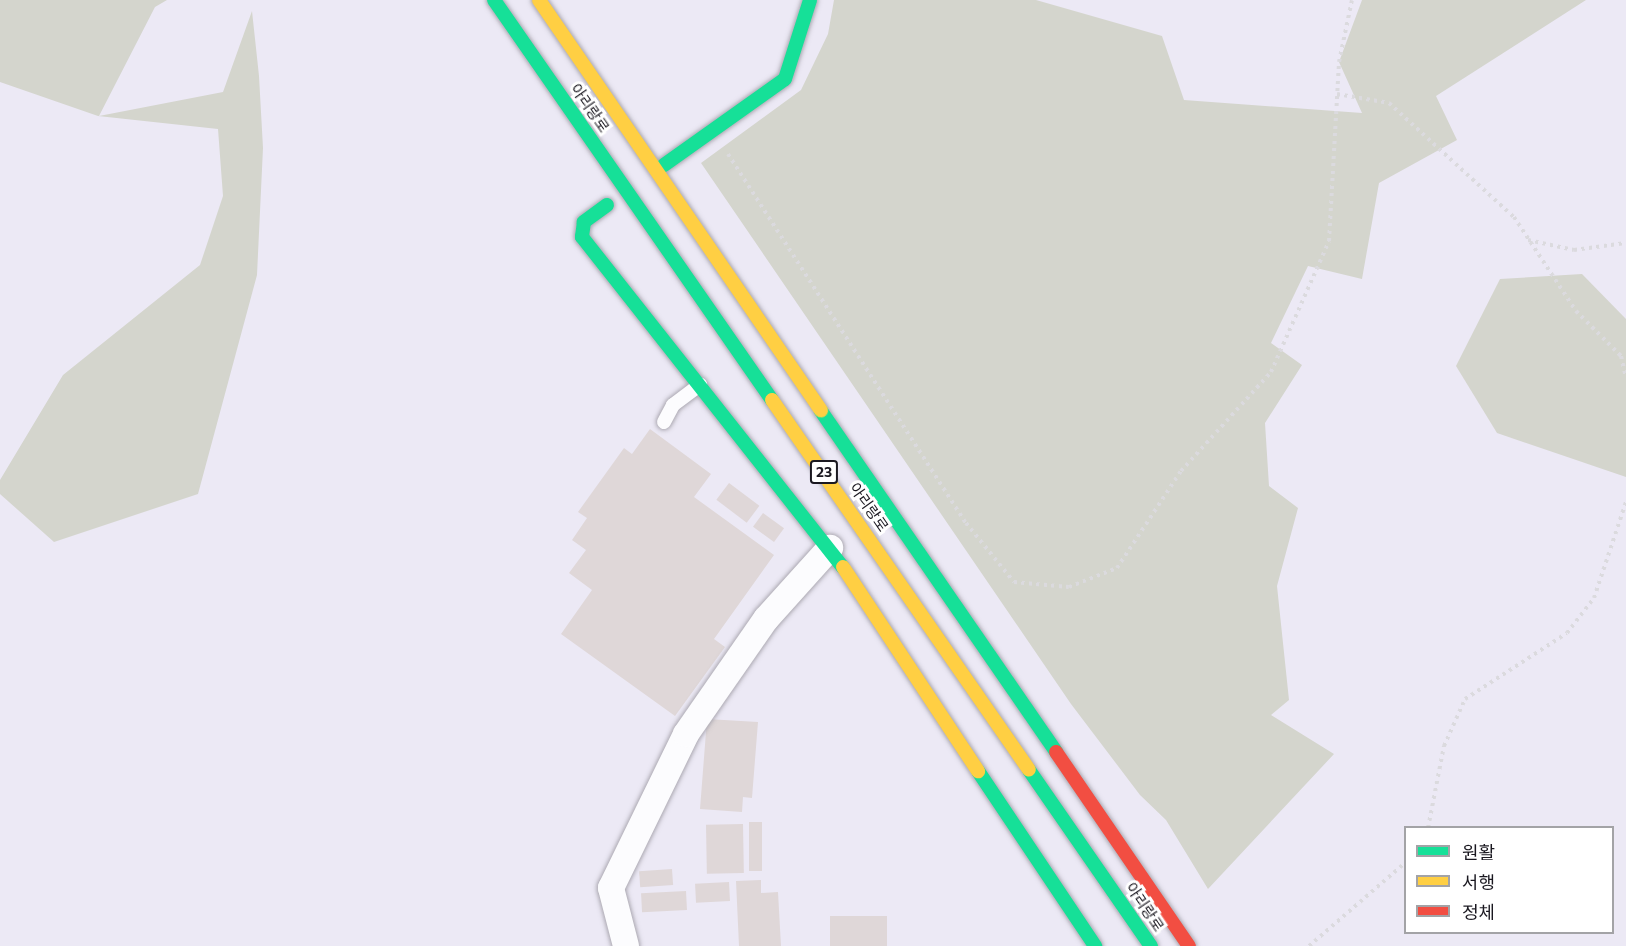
<!DOCTYPE html>
<html>
<head>
<meta charset="utf-8">
<style>
  body { margin:0 }
  #map { position:relative; width:1626px; height:946px; overflow:hidden; background:#ece9f5; font-family:Commissioner,"Noto Sans KR",sans-serif }
  div>[style] { position:absolute }
  [style*='--x'] { left:calc(var(--x)*1px); top:calc(var(--y)*1px); width:calc(var(--w)*1px); rotate:calc(var(--a)*1deg) }
  .green>* { inset:0; background:#d4d5cd }
  .building>* { inset:0; background:#dfd7d8; transform-origin:0 0 }
  .path>* { height:4px; margin-top:-2px; transform-origin:0; background:repeating-linear-gradient(90deg,#dbdade 0 3px,transparent 0 7.5px) }
  .roads { filter:drop-shadow(0 0 2px #aca9b2) drop-shadow(0 0 2px #aca9b2) }
  .lane>* { height:14px; margin:-7px; padding:0 7px; transform-origin:7px; border-radius:7px; background:#fcfcfe }
  .street>* { height:26px; margin:-13px; padding:0 13px; transform-origin:13px; border-radius:13px; background:#fcfcfe }
  .fast>* { height:14px; margin:-7px; padding:0 7px; transform-origin:7px; border-radius:7px; background:#16e098 }
  .slow>* { height:14px; margin:-7px; padding:0 7px; transform-origin:7px; border-radius:7px; background:#ffcf43 }
  .jam>* { height:14px; margin:-7px; padding:0 7px; transform-origin:7px; border-radius:7px; background:#f24e42 }
  span { translate:-50% -50%; white-space:nowrap; text-align:center; line-height:1.15; -webkit-text-stroke:6px #fff; paint-order:stroke }
  .shield-label span { padding:2px 4px; background:#fff; border:2px solid; border-radius:4px; -webkit-text-stroke-width:0 }
  .shield-label { font-size:14px; color:#1a1820; font-weight:700 }
  .street-label { font-size:15px; color:#1a1820 }
  .legend { position:absolute; left:1404px; top:826px; width:210px; height:108px; box-sizing:border-box; background:#fff; border:2px solid #a3a3a6; margin:0; padding:8px 10px; list-style:none; font-size:18px; color:#1a1820 }
  .legend li { display:flex; align-items:center; gap:12px; height:30px }
  .legend b { width:30px; border:2px solid #a3a3a6 }
</style>
</head>
<body>
<div id="map">
  <div class="green">
    <i style="clip-path:polygon(0 0,167px 0,155px 7px,99px 116px,223px 92px,252px 11px,259px 76px,263px 148px,257px 275px,198px 494px,54px 542px,0 494px,0 480px,63px 375px,200px 265px,223px 196px,218px 129px,98px 116px,0 82px)"></i>
    <i style="clip-path:polygon(834px 0,1036px 0,1162px 36px,1184px 100px,1362px 113px,1339px 62px,1362px 0,1586px 0,1436px 96px,1457px 140px,1379px 183px,1362px 279px,1308px 266px,1271px 343px,1302px 365px,1265px 423px,1269px 486px,1298px 508px,1277px 586px,1289px 700px,1271px 715px,1334px 754px,1208px 889px,1166px 820px,1140px 795px,1071px 704px,701px 163px,801px 90px,828px 34px)"></i>
    <i style="clip-path:polygon(1582px 274px,1626px 319px,1626px 477px,1497px 433px,1456px 366px,1500px 279px)"></i>
  </div>
  <div class="building">
    <i style="clip-path:polygon(650px 429px,711px 474px,694px 497px,774px 555px,714px 639px,725px 647px,675px 716px,561px 634px,592px 590px,569px 573px,586px 550px,572px 540px,587px 518px,578px 512px,624px 448px,632px 454px)"></i>
    <i style="left:729px;top:483px;width:38px;height:21px;rotate:37deg"></i>
    <i style="left:763px;top:513px;width:26px;height:17px;rotate:36deg"></i>
    <i style="clip-path:polygon(707px 719px,758px 722px,752px 798px,743px 797px,742px 812px,700px 809px)"></i>
    <i style="left:749px;top:822px;width:13px;height:49px"></i>
    <i style="left:743px;top:824px;width:49px;height:37px;rotate:89deg"></i>
    <i style="left:672px;top:869px;width:16px;height:33px;rotate:86deg"></i>
    <i style="clip-path:polygon(761px 880px,761px 893px,778px 892px,781px 946px,739px 946px,736px 881px)"></i>
    <i style="left:729px;top:882px;width:19px;height:34px;rotate:87deg"></i>
    <i style="left:686px;top:891px;width:19px;height:45px;rotate:87deg"></i>
    <i style="left:830px;top:916px;width:57px;height:30px"></i>
  </div>
  <div class="path">
    <i style="--x:1337;--y:94;--w:53;--a:9.8"></i>
    <i style="--x:1389;--y:103;--w:169;--a:42.4"></i>
    <i style="--x:1514;--y:217;--w:113;--a:56.6"></i>
    <i style="--x:1576;--y:311;--w:64;--a:45"></i>
    <i style="--x:1621;--y:356;--w:22;--a:77"></i>
    <i style="--x:728;--y:154;--w:439;--a:57.2"></i>
    <i style="--x:966;--y:523;--w:76;--a:50.9"></i>
    <i style="--x:1014;--y:582;--w:55;--a:5.2"></i>
    <i style="--x:1069;--y:587;--w:52;--a:-21.6"></i>
    <i style="--x:1117;--y:568;--w:116;--a:-56.6"></i>
    <i style="--x:1181;--y:471;--w:134;--a:-47.7"></i>
    <i style="--x:1271;--y:372;--w:143;--a:-66.1"></i>
    <i style="--x:1329;--y:241;--w:179;--a:-86.8"></i>
    <i style="--x:1339;--y:62;--w:63;--a:-78.2"></i>
    <i style="--x:1528;--y:240;--w:47;--a:12.3"></i>
    <i style="--x:1574;--y:250;--w:52;--a:-7.7"></i>
    <i style="--x:1428;--y:828;--w:84;--a:-79"></i>
    <i style="--x:1444;--y:746;--w:51;--a:-65.9"></i>
    <i style="--x:1465;--y:699;--w:121;--a:-32.9"></i>
    <i style="--x:1567;--y:633;--w:44;--a:-52.4"></i>
    <i style="--x:1594;--y:598;--w:101;--a:-71.6"></i>
    <i style="--x:1309;--y:946;--w:128;--a:-40.9"></i>
  </div>
  <div class="roads">
    <div class="lane">
      <i style="--x:664;--y:422;--w:19;--a:-62"></i>
      <i style="--x:673;--y:405;--w:34;--a:-37"></i>
    </div>
    <div class="street">
      <i style="--x:626;--y:946;--w:60;--a:-104.5"></i>
      <i style="--x:611;--y:888;--w:171;--a:-64"></i>
      <i style="--x:686;--y:734;--w:140;--a:-55.2"></i>
      <i style="--x:766;--y:619;--w:96;--a:-48"></i>
    </div>
    <div class="fast">
      <i style="--x:494;--y:0;--w:487;--a:55.2"></i>
      <i style="--x:664;--y:165;--w:148;--a:-35.4"></i>
      <i style="--x:785;--y:79;--w:83;--a:-72.4"></i>
      <i style="--x:607;--y:205;--w:29;--a:144"></i>
      <i style="--x:584;--y:222;--w:15;--a:98"></i>
      <i style="--x:582;--y:237;--w:421;--a:51.7"></i>
      <i style="--x:821;--y:411;--w:414;--a:55.4"></i>
      <i style="--x:1029;--y:770;--w:214;--a:55.3"></i>
      <i style="--x:978;--y:771;--w:211;--a:56.2"></i>
    </div>
    <div class="slow">
      <i style="--x:539;--y:0;--w:498;--a:55.5"></i>
      <i style="--x:772;--y:400;--w:450;--a:55.2"></i>
      <i style="--x:843;--y:567;--w:245;--a:56.5"></i>
    </div>
    <div class="jam">
      <i style="--x:1056;--y:752;--w:235;--a:55.6"></i>
    </div>
  </div>
  <div class="shield-label">
    <span style="left:824px;top:472px">23</span>
  </div>
  <div class="street-label">
    <span style="left:590px;top:108px;rotate:55deg">아리랑로</span>
    <span style="left:869px;top:507px;rotate:55deg">아리랑로</span>
    <span style="left:1145px;top:907px;rotate:56deg">아리랑로</span>
  </div>
  <ul class="legend">
  <li><b style="height:8px;background:#16e098"></b>원활</li>
  <li><b style="height:8px;background:#ffcf43"></b>서행</li>
  <li><b style="height:8px;background:#f24e42"></b>정체</li>
  </ul>
</div>
</body>
</html>
